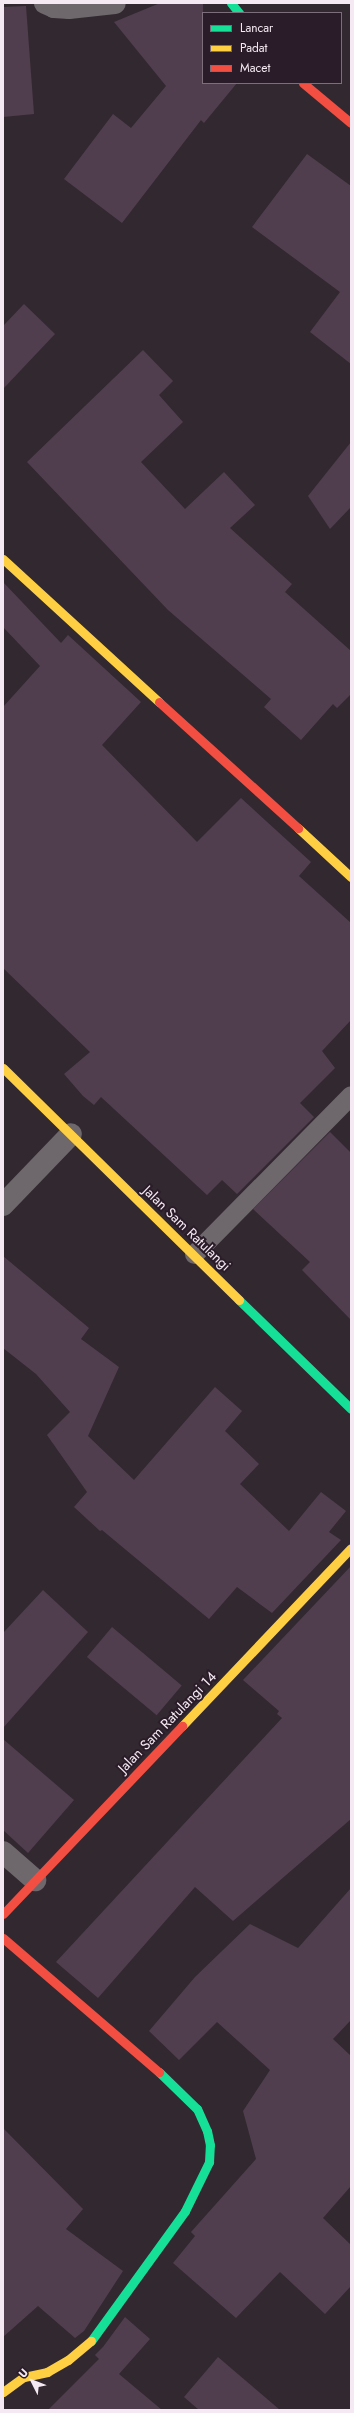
<!DOCTYPE html>
<html>
<head>
<meta charset="utf-8">
<style>
  body { margin:0 }
  #map { position:relative; width:354px; height:2413px; overflow:hidden; background:#322830; font-family:Jost,sans-serif }
  div>[style] { position:absolute }
  [style*='--x'] { left:calc(var(--x)*1px); top:calc(var(--y)*1px); width:calc(var(--w)*1px); rotate:calc(var(--a)*1deg) }
  .building>* { inset:0; background:#503e4e; transform-origin:0 0 }
  .lane>* { height:19px; margin:-9.5px; padding:0 9.5px; transform-origin:9.5px; border-radius:9.5px; background:#6e676c }
  .street>* { height:22px; margin:-11px; padding:0 11px; transform-origin:11px; border-radius:11px; background:#6e676c }
  .fast>* { height:9px; margin:-4.5px; padding:0 4.5px; transform-origin:4.5px; border-radius:4.5px; background:#16e098 }
  .slow>* { height:9px; margin:-4.5px; padding:0 4.5px; transform-origin:4.5px; border-radius:4.5px; background:#ffcf43 }
  .jam>* { height:9px; margin:-4.5px; padding:0 4.5px; transform-origin:4.5px; border-radius:4.5px; background:#f24e42 }
  span { translate:-50% -50%; white-space:nowrap; text-align:center; line-height:1.15; -webkit-text-stroke:4px #2b1c29; paint-order:stroke }
  .street-label { font-size:14px; color:#f5eaf3 }
  .frame { position:absolute; inset:0; border:4px solid #f5eaf3; pointer-events:none }
  .legend { position:absolute; left:202px; top:12px; width:140px; height:72px; box-sizing:border-box; background:#2b1c29; border:1px solid #7c6e7a; margin:0; padding:5px 7px; list-style:none; font-size:12px; color:#f5eaf3 }
  .legend li { display:flex; align-items:center; gap:8px; height:20px }
  .legend b { width:20px; border:1px solid #7c6e7a }
  .north { position:absolute; left:12px; top:2361px; width:40px; height:40px; -webkit-text-stroke:3px #2b1c29; paint-order:stroke; rotate:312deg; font-size:11px; font-weight:700; line-height:16px; text-align:center; color:#f5eaf3 }
  .north::after { content:''; display:block; margin:auto; width:14px; height:18px; background:#f5eaf3; clip-path:polygon(50% 0,100% 100%,50% 72%,0 100%) }
</style>
</head>
<body>
<div id="map">
  <div class="building">
    <i style="clip-path:polygon(160px 3px,203px 3px,203px 83px,237px 83px,204px 123px,201px 120px,122px 223px,64px 179px,113px 114px,131px 128px,166px 86px,114px 22px)"></i>
    <i style="clip-path:polygon(26px 6px,34px 114px,3px 117px,3px 7px)"></i>
    <i style="clip-path:polygon(307px 154px,351px 186px,351px 364px,310px 332px,340px 292px,252px 227px)"></i>
    <i style="clip-path:polygon(24px 304px,55px 334px,3px 389px,3px 326px)"></i>
    <i style="clip-path:polygon(143px 350px,173px 381px,159px 395px,183px 422px,141px 462px,185px 509px,224px 472px,255px 505px,230px 528px,292px 584px,285px 592px,351px 651px,351px 694px,337px 708px,333px 704px,301px 740px,264px 707px,271px 699px,168px 610px,27px 462px)"></i>
    <i style="clip-path:polygon(351px 442px,351px 507px,330px 529px,308px 496px)"></i>
    <i style="clip-path:polygon(3px 582px,61px 643px,68px 635px,141px 702px,102px 745px,197px 842px,241px 798px,311px 862px,299px 876px,351px 923px,351px 1020px,322px 1051px,335px 1068px,300px 1103px,314px 1117px,237px 1194px,222px 1180px,207px 1195px,101px 1097px,94px 1105px,83px 1096px,64px 1074px,90px 1052px,3px 968px,3px 707px,40px 666px,3px 627px)"></i>
    <i style="clip-path:polygon(330px 1132px,351px 1153px,351px 1320px,302px 1270px,310px 1262px,253px 1209px)"></i>
    <i style="clip-path:polygon(3px 1256px,89px 1328px,81px 1339px,119px 1367px,88px 1436px,134px 1480px,215px 1387px,242px 1411px,225px 1431px,259px 1464px,240px 1484px,289px 1531px,321px 1492px,346px 1511px,329px 1532px,341px 1540px,272px 1613px,237px 1587px,209px 1619px,102px 1530px,100px 1531px,74px 1507px,87px 1492px,47px 1435px,70px 1412px,36px 1374px,3px 1348px)"></i>
    <i style="clip-path:polygon(351px 1566px,351px 1819px,233px 1921px,195px 1887px,98px 1998px,56px 1962px,282px 1718px,277px 1714px,279px 1711px,243px 1680px)"></i>
    <i style="clip-path:polygon(43px 1590px,88px 1632px,3px 1728px,3px 1633px)"></i>
    <i style="left:112px;top:1627px;width:91px;height:39px;rotate:40deg"></i>
    <i style="clip-path:polygon(3px 1739px,74px 1800px,28px 1853px,3px 1830px)"></i>
    <i style="clip-path:polygon(351px 1888px,351px 2020px,333px 2039px,351px 2056px,351px 2186px,323px 2218px,351px 2245px,351px 2286px,325px 2314px,280px 2272px,236px 2318px,173px 2263px,195px 2236px,191px 2232px,256px 2159px,243px 2111px,270px 2070px,217px 2022px,179px 2060px,149px 2031px,195px 1977px,250px 1924px,298px 1948px)"></i>
    <i style="clip-path:polygon(3px 2128px,83px 2209px,66px 2229px,123px 2271px,84px 2331px,75px 2338px,38px 2306px,3px 2337px)"></i>
    <i style="clip-path:polygon(125px 2317px,150px 2339px,119px 2374px,162px 2410px,48px 2410px,99px 2359px,95px 2355px,103px 2347px)"></i>
    <i style="clip-path:polygon(218px 2357px,280px 2410px,199px 2410px,184px 2397px)"></i>
  </div>
  <div class="lane">
    <i style="--x:194;--y:1254;--w:223;--a:-45.4"></i>
  </div>
  <div class="street">
    <i style="--x:45;--y:3;--w:10;--a:24"></i>
    <i style="--x:54;--y:7;--w:15;--a:4"></i>
    <i style="--x:69;--y:8;--w:46;--a:-6.2"></i>
    <i style="--x:3;--y:1205;--w:98;--a:-46.2"></i>
    <i style="--x:3;--y:1852;--w:43;--a:41.2"></i>
  </div>
  <div class="fast">
    <i style="--x:231;--y:3;--w:13;--a:51"></i>
    <i style="--x:239;--y:1300;--w:156;--a:44.2"></i>
    <i style="--x:91;--y:2341;--w:160;--a:-54.1"></i>
    <i style="--x:185;--y:2211;--w:55;--a:-63.9"></i>
    <i style="--x:209;--y:2162;--w:17;--a:-87"></i>
    <i style="--x:210;--y:2145;--w:14;--a:-102"></i>
    <i style="--x:207;--y:2131;--w:24;--a:-114"></i>
    <i style="--x:197;--y:2109;--w:53;--a:-135.8"></i>
  </div>
  <div class="slow">
    <i style="--x:3;--y:559;--w:212;--a:42.5"></i>
    <i style="--x:298;--y:828;--w:72;--a:42.8"></i>
    <i style="--x:3;--y:1068;--w:331;--a:44.5"></i>
    <i style="--x:182;--y:1726;--w:245;--a:-46.5"></i>
    <i style="--x:3;--y:2392;--w:26;--a:-36"></i>
    <i style="--x:24;--y:2377;--w:24;--a:-12"></i>
    <i style="--x:47;--y:2372;--w:24;--a:-30"></i>
    <i style="--x:68;--y:2360;--w:30;--a:-40"></i>
  </div>
  <div class="jam">
    <i style="--x:303;--y:83;--w:62;--a:39.8"></i>
    <i style="--x:159;--y:702;--w:188;--a:42.2"></i>
    <i style="--x:3;--y:1914;--w:260;--a:-46.4"></i>
    <i style="--x:3;--y:1938;--w:206;--a:40.7"></i>
  </div>
  <div class="street-label">
    <span style="left:187px;top:1228px;rotate:44deg">Jalan Sam Ratulangi</span>
    <span style="left:167px;top:1722px;rotate:-46deg">Jalan Sam Ratulangi 14</span>
  </div>
  <div class="frame"></div>
  <ul class="legend">
  <li><b style="height:5px;background:#16e098"></b>Lancar</li>
  <li><b style="height:5px;background:#ffcf43"></b>Padat</li>
  <li><b style="height:5px;background:#f24e42"></b>Macet</li>
  </ul>
  <div class="north">U</div>
</div>
</body>
</html>
